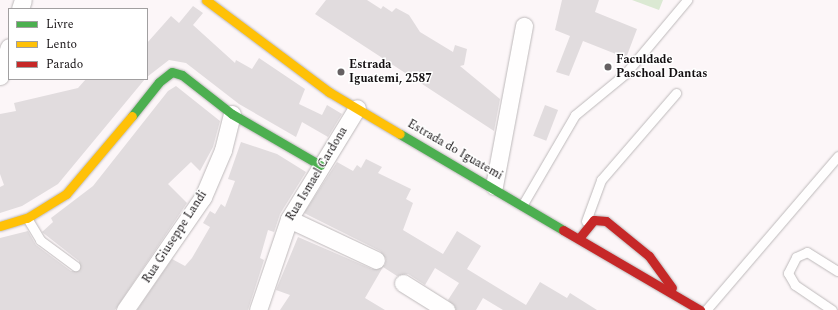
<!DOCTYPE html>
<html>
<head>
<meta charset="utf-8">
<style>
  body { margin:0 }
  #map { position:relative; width:838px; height:310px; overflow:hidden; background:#fcf6f8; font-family:Spectral,serif }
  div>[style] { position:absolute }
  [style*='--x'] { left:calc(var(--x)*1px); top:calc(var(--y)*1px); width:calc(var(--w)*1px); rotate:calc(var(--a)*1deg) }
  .green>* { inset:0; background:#dbe9d3 }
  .building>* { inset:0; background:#e1dcde; transform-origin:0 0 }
  .roads { filter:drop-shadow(0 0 1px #bdb9ba) drop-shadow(0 0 1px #bdb9ba) }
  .lane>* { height:9px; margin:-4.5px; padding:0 4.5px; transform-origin:4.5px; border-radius:4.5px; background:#fffefe }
  .street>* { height:17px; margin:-8.5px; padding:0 8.5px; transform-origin:8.5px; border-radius:8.5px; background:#fffefe }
  .fast>* { height:9px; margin:-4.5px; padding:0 4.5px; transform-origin:4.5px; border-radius:4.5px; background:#4caf50 }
  .slow>* { height:9px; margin:-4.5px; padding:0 4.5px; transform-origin:4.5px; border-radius:4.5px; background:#ffc107 }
  .jam>* { height:9px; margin:-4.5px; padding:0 4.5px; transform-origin:4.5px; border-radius:4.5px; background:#c62828 }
  .dots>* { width:11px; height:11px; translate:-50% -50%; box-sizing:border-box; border:2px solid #fff; border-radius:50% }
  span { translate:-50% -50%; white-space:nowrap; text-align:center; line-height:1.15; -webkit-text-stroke:3px #fff; paint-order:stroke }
  .poi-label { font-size:12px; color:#130f11; font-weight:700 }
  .left { translate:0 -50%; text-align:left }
  .street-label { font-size:12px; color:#130f11 }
  .legend { position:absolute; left:8px; top:8px; width:140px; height:72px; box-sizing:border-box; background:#fff; border:1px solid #a19fa0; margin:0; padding:5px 7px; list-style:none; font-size:12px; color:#130f11 }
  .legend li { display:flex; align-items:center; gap:8px; height:20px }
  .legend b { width:20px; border:1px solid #a19fa0 }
</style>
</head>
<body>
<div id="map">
  <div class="green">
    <i style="clip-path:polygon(632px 0,663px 0,659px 10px)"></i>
  </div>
  <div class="building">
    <i style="clip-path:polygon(326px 0,367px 0,381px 9px,383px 6px,392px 12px,396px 8px,409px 15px,420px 32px,453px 52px,455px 45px,467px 49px,464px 65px,460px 66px,500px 99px,494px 131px,315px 14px)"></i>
    <i style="clip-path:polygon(562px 0,599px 0,595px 12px,637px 29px,626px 58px,583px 41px,569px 76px,556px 72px,570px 36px,555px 30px)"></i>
    <i style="clip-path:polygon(193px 6px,203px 13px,193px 25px,235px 63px,236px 60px,252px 69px,259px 58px,305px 89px,299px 104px,322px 115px,327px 105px,342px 114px,328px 137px,302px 122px,296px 137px,239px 104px,186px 63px,169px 60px,147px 77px,147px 43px,171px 16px,179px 23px)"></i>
    <i style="clip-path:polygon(86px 79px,145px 79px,58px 184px,22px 206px,0 213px,0 187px,4px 185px,0 174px,0 114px,16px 111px,14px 103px,78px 88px)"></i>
    <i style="clip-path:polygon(176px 86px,220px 121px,213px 147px,200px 171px,191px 162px,168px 184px,187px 203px,115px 310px,0 310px,0 238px,28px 231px,36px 245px,71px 271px,80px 270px,79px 261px,42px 232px,53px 222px,51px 218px,93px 186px,168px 91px)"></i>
    <i style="left:545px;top:105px;width:14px;height:33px;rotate:21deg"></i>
    <i style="clip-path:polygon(241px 142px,277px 154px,306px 172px,280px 214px,274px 232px,268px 230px,260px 258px,264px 260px,248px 310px,137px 310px,172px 259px,185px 266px,192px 258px,210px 227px,203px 223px,210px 211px,215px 214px,221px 204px,225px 207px,235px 181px,228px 179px)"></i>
    <i style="clip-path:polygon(366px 159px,382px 167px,378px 173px,411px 189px,406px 199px,413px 203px,403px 230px,443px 254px,457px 231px,481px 246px,467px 269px,526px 305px,540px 282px,567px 298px,570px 293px,597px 310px,503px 310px,483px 298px,476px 310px,456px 310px,448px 300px,459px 283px,435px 268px,425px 285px,408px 274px,397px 276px,383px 267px,365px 298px,385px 310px,280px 310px,290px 295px,276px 290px,298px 237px,372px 269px,385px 265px,386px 259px,380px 251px,304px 213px,337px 162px,353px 171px,357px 165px,361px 168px)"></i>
  </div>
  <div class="roads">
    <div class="lane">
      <i style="--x:523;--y:204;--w:103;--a:-59.7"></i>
      <i style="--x:575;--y:115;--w:65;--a:-39.4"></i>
      <i style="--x:625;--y:74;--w:97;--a:-50"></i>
      <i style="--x:27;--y:218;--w:26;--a:59"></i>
      <i style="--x:40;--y:240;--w:44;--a:36.6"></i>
      <i style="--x:586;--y:221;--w:44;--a:-69.9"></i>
      <i style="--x:601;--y:180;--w:115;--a:-49.2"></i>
      <i style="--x:706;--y:310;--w:203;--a:-49.4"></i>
      <i style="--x:832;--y:310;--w:45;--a:-146"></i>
      <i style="--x:795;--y:285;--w:14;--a:-120"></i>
      <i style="--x:788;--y:273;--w:18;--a:-63"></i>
      <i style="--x:796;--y:257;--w:12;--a:-24"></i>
      <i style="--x:807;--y:252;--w:36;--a:32"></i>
    </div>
    <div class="street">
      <i style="--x:20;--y:9;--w:9;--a:-72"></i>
      <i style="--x:0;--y:76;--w:30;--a:-73"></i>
      <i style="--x:494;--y:186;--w:163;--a:-79.4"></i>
      <i style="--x:289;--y:219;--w:96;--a:25.2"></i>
      <i style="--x:403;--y:283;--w:51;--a:32.1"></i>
      <i style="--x:125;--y:310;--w:137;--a:-55.4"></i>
      <i style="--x:203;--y:197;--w:51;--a:-66.9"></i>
      <i style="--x:223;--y:150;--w:37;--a:-76"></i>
      <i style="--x:258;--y:310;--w:96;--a:-71.2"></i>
      <i style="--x:289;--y:219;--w:130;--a:-58.5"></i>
    </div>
    <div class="fast">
      <i style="--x:132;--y:116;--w:43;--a:-51.5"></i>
      <i style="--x:159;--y:82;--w:16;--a:-38"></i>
      <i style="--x:172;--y:72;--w:10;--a:17"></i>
      <i style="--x:182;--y:75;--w:63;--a:38"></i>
      <i style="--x:232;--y:114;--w:102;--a:30.1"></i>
      <i style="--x:400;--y:134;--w:189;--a:30.5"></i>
    </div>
    <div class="slow">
      <i style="--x:206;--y:0;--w:154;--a:36.8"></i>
      <i style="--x:329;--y:92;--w:82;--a:30.6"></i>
      <i style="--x:0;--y:226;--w:28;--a:-17"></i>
      <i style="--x:27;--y:218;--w:46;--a:-31.6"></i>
      <i style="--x:66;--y:194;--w:102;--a:-49.8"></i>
    </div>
    <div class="jam">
      <i style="--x:563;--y:230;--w:159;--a:30.3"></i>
      <i style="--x:580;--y:237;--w:22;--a:-51"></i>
      <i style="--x:594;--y:220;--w:12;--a:5"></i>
      <i style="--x:606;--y:221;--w:55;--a:39.1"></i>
      <i style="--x:649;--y:256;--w:39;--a:54"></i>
    </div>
  </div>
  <div class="dots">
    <i style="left:608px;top:67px;background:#656062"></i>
    <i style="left:341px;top:72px;background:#656062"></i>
  </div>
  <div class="poi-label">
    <span class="left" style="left:616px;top:67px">Faculdade<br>Paschoal Dantas</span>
    <span class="left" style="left:349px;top:72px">Estrada<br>Iguatemi, 2587</span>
  </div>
  <div class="street-label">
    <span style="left:455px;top:150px;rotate:30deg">Estrada do Iguatemi</span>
    <span style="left:317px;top:174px;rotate:-59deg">Rua Ismael Cardona</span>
    <span style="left:175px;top:237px;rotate:-57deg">Rua Giuseppe Landi</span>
  </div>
  <ul class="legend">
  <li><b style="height:5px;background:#4caf50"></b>Livre</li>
  <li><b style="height:5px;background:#ffc107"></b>Lento</li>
  <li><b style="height:5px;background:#c62828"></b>Parado</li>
  </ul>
</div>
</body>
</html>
